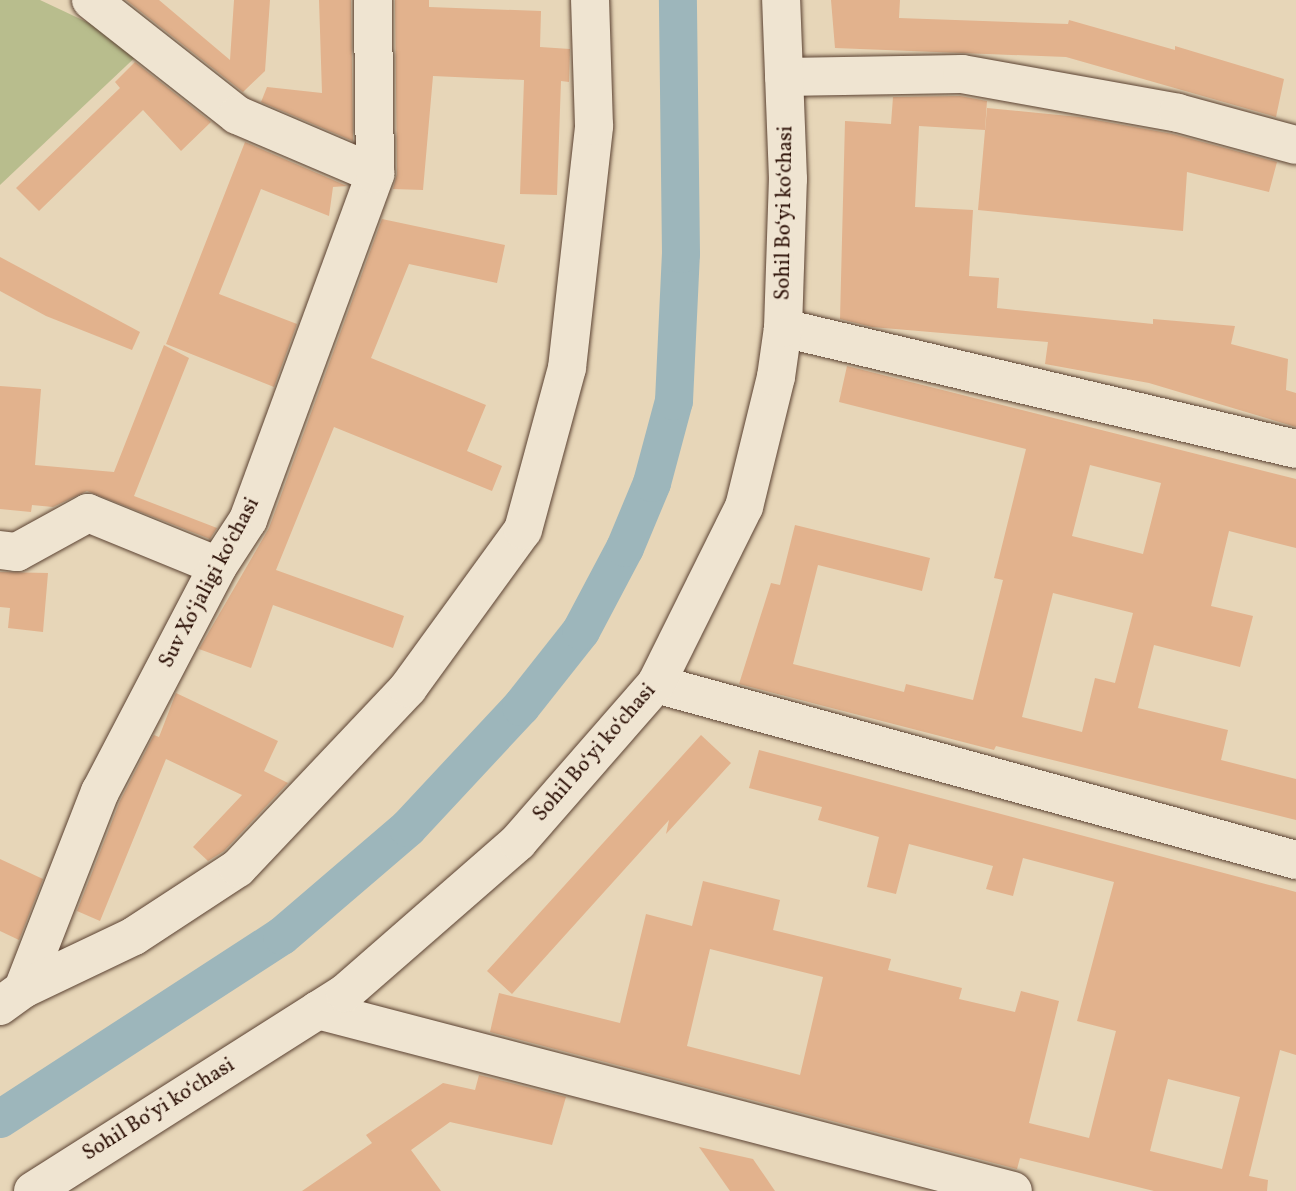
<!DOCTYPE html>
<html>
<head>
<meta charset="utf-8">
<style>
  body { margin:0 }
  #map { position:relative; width:1296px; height:1191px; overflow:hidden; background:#e7d6b8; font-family:Vollkorn,serif }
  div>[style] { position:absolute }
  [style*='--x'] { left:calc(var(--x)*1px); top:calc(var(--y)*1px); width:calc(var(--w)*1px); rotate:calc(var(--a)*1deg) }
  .green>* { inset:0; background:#b8bd8d }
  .canal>* { height:38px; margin:-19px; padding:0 19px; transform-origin:19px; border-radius:19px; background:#9db6bb }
  .building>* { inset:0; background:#e2b28d }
  .roads { filter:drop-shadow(0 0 2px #5b4232) drop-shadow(0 0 2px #5b4232) }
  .street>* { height:38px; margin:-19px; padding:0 19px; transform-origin:19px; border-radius:19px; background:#efe4d1 }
  .secondary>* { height:38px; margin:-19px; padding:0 19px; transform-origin:19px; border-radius:19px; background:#efe4d1 }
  span { translate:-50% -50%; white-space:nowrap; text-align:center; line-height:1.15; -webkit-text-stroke:7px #efe4d1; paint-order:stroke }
  .street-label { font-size:21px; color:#2c1006 }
</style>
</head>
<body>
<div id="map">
  <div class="green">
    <i style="clip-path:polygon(0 0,40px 0,144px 49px,0 185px)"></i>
  </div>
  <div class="canal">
    <i style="--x:0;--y:1119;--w:336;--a:-33"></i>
    <i style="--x:282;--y:936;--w:166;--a:-40.6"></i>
    <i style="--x:408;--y:828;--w:166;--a:-47"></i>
    <i style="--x:521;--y:707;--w:97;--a:-51.7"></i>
    <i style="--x:581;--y:631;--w:94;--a:-62.1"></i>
    <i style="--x:625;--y:548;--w:70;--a:-67.4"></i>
    <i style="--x:652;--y:483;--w:85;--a:-75"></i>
    <i style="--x:674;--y:401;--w:147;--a:-87.3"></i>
    <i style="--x:681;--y:254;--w:254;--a:-90.7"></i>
  </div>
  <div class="building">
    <i style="clip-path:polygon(126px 0,159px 0,230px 60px,234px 0,270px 0,265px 71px,243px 92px)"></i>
    <i style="clip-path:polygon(319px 0,351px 0,353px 141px,261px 102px,267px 87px,322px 93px)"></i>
    <i style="clip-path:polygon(395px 0,429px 0,429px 7px,541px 11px,540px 47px,570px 49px,569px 82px,561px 81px,557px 195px,520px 194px,524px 80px,433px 76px,423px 190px,393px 189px,397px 174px)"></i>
    <i style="clip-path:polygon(831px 0,900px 0,899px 18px,1068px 24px,1069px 20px,1175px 50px,1175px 46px,1284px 79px,1276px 117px,1066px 57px,835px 48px)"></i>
    <i style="clip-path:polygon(135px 62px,211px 122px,181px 151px,143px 110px,39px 211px,16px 188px,120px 88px,115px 82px)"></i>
    <i style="clip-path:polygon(960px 96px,987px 101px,985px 130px,919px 126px,915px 207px,973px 210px,969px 276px,999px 278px,997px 308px,1153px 324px,1153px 319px,1235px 326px,1231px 344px,1288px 359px,1286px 390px,1296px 393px,1296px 427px,1149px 383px,1045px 364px,1048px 342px,872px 327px,840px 319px,845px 121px,891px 124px,893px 97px)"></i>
    <i style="clip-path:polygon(987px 108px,1079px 117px,1173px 134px,1277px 162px,1269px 192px,1187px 172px,1183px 231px,978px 210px)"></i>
    <i style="clip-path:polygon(245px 142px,347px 186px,333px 187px,329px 216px,261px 189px,219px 294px,297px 324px,274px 387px,166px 344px)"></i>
    <i style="clip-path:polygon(382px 219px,505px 245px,497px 283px,409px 264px,371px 358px,486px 405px,467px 451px,502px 466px,492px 491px,334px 427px,276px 570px,404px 616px,393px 648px,273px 605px,251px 668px,199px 649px,269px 528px)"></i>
    <i style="clip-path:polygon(0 257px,140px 332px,132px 350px,46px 316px,0 291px)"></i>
    <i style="clip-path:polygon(164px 345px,189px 358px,134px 496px,217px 528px,210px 539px,87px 491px,53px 507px,32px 505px,31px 512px,0 509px,0 386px,41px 389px,35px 465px,114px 472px)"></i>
    <i style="clip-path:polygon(evenodd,847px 366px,1296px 479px,1296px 548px,1229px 531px,1211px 606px,1253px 616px,1240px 667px,1154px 645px,1138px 708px,1228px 730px,1221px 760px,1296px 779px,1296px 820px,996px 746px,994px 750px,739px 684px,771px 583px,780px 585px,795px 525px,930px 558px,922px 591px,818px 565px,793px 664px,904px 692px,906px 684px,973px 700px,1003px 580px,994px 578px,1026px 449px,839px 402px,847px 366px,1090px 465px,1161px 483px,1143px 554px,1072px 536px,1090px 465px,847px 366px,1053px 593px,1133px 613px,1115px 683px,1095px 678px,1082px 732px,1022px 717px,1053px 593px)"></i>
    <i style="clip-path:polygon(0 572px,48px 573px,43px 632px,8px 628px,10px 608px,0 607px)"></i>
    <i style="clip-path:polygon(176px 693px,278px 741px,264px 771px,288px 783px,224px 851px,208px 861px,193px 847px,242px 795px,166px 759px,100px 921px,77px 911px,120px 801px,154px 735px,159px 737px)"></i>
    <i style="clip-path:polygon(701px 735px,731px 763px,666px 834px,669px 820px,512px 994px,487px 971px)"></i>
    <i style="clip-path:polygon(evenodd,759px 750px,1296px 892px,1296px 1055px,1280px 1050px,1249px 1176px,1268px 1180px,1267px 1191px,1154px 1191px,1020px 1158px,1017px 1169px,490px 1032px,499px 993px,620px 1023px,646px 914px,692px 926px,703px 881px,780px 900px,773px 930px,891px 959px,888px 970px,962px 988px,959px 999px,1015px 1012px,1021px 991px,1059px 1001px,1029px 1123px,1089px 1138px,1116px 1031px,1077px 1021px,1114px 882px,1023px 858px,1013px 896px,986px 889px,993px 866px,909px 844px,896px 894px,867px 887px,879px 837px,818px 820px,822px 807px,749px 788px,759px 750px,710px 949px,823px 977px,800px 1075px,687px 1046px,710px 949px,759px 750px,1168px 1079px,1240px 1097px,1222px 1169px,1150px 1151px,1168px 1079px)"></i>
    <i style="clip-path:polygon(0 859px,43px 879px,19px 940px,0 931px)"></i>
    <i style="clip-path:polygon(479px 1075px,566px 1097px,552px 1145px,450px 1122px,411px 1150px,441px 1191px,302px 1191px,372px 1143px,366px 1135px,443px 1083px,475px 1090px)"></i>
    <i style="clip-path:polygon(699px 1147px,753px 1159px,775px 1191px,730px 1191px)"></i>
  </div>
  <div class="roads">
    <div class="street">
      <i style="--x:91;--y:0;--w:186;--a:38.2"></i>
      <i style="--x:237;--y:115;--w:150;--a:23.1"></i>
      <i style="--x:784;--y:77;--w:178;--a:-1"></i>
      <i style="--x:962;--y:74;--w:219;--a:10.2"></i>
      <i style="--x:1178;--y:113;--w:122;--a:15.2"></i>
      <i style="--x:783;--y:328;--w:527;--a:13.27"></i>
      <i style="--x:0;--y:550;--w:17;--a:7"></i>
      <i style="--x:17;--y:552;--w:81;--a:-28.8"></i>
      <i style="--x:88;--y:513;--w:140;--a:22.2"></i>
      <i style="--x:656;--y:684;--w:664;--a:15.38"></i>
      <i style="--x:23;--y:989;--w:212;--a:-68.7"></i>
      <i style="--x:100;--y:792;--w:255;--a:-62.4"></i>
      <i style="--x:218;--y:566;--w:55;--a:-56.9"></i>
      <i style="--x:248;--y:520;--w:369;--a:-69.8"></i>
      <i style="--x:375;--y:174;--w:174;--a:-90.7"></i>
      <i style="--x:0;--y:1006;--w:29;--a:-36"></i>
      <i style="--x:23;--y:989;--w:123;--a:-25.5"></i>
      <i style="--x:134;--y:936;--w:124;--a:-33.2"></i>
      <i style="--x:238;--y:868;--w:248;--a:-46.6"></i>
      <i style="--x:408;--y:688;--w:195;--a:-54"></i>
      <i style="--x:523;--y:530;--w:168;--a:-74.8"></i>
      <i style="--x:567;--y:368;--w:244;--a:-83.6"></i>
      <i style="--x:594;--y:126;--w:126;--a:-91.8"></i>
      <i style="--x:318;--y:1010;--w:718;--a:14.6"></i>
    </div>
    <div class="secondary">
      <i style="--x:33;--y:1191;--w:370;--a:-32.4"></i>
      <i style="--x:345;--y:993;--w:230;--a:-41.1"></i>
      <i style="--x:518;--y:842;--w:210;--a:-48.9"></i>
      <i style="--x:656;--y:684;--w:198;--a:-63.6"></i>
      <i style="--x:744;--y:507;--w:134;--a:-76.2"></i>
      <i style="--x:776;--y:377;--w:49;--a:-81.9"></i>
      <i style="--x:783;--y:328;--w:149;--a:-88.1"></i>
      <i style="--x:788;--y:179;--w:179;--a:-92.2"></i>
    </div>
  </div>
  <div class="street-label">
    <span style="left:785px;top:213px;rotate:-89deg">Sohil Boʻyi koʻchasi</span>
    <span style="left:210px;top:583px;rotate:-62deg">Suv Xoʻjaligi koʻchasi</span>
    <span style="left:595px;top:753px;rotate:-49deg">Sohil Boʻyi koʻchasi</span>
    <span style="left:159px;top:1110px;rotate:-32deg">Sohil Boʻyi koʻchasi</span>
  </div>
</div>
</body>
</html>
